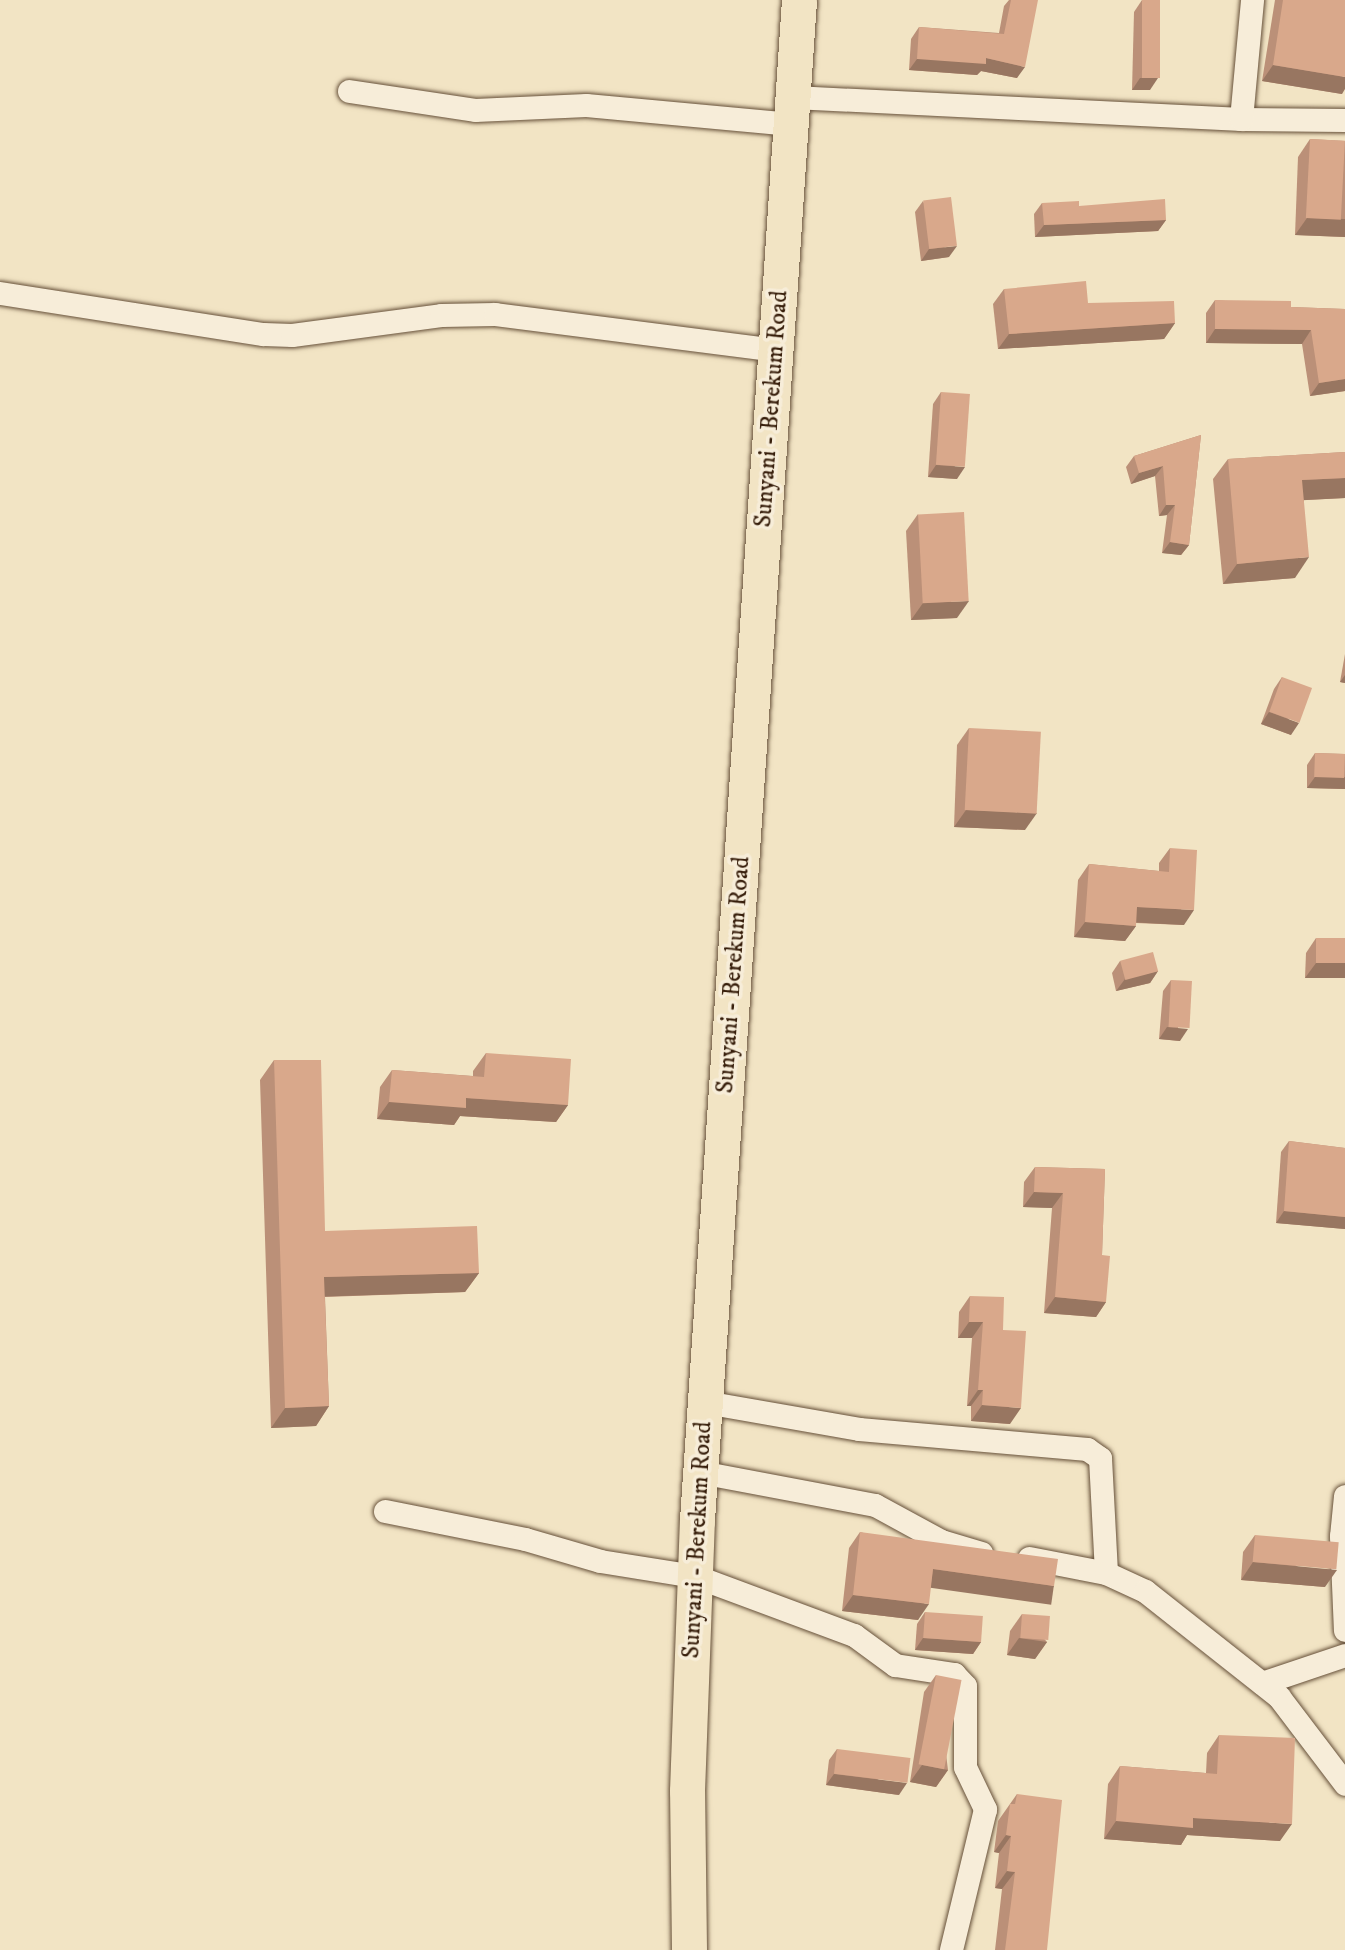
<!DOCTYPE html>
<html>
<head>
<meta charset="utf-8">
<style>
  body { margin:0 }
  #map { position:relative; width:1345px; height:1950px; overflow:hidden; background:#f2e4c4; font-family:"IM FELL DW Pica",serif }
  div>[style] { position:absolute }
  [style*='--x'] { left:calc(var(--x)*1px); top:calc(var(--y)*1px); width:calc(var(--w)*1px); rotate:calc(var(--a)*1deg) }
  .roads { filter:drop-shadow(0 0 2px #665039) drop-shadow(0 0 2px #665039) }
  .street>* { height:23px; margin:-11.5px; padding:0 11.5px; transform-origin:11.5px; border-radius:11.5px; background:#f7edd9 }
  .primary>* { height:35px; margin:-17.5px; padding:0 17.5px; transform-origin:17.5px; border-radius:17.5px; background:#f2e4c4 }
  .wall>* { inset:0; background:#bb9078 }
  .shaded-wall>* { inset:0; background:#987661; transform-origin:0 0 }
  .building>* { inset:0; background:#d9a88b; transform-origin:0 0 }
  span { translate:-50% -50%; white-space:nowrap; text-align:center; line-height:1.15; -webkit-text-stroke:7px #f7edd9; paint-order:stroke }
  .street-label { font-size:24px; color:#371e0b }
</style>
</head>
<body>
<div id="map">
  <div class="roads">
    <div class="street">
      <i style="--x:349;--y:91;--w:127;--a:8.6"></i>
      <i style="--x:475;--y:110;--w:111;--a:-2.6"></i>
      <i style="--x:586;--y:105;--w:206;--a:5.3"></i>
      <i style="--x:793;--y:97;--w:449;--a:2.8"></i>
      <i style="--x:1241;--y:119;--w:104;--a:0.6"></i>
      <i style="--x:1241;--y:119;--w:120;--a:-84.7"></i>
      <i style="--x:0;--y:293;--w:266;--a:8.9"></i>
      <i style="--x:263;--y:334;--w:29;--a:2"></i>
      <i style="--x:292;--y:335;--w:150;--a:-7.6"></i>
      <i style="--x:441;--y:315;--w:54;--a:-1.1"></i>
      <i style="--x:495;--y:314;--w:283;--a:7.3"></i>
      <i style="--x:705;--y:1402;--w:156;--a:9.9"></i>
      <i style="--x:859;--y:1429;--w:229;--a:5"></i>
      <i style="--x:1087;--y:1449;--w:16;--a:35"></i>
      <i style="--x:1100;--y:1458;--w:115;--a:87"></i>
      <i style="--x:700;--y:1472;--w:178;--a:10.7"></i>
      <i style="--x:875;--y:1505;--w:75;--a:28.6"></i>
      <i style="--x:941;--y:1541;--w:42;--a:16.7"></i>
      <i style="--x:1345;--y:1496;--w:40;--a:95.7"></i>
      <i style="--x:1341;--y:1536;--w:94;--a:87.6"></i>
      <i style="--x:385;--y:1511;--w:143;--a:11.3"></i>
      <i style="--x:525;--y:1539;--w:78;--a:16.3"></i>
      <i style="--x:600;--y:1561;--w:96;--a:9"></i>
      <i style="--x:695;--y:1576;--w:170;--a:20.4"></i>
      <i style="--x:854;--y:1635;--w:51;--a:36.2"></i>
      <i style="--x:895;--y:1665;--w:60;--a:8.7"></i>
      <i style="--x:954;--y:1674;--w:16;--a:47"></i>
      <i style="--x:965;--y:1686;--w:81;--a:90"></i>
      <i style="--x:965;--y:1767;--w:47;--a:64.5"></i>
      <i style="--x:985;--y:1809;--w:145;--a:103.6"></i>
      <i style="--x:1029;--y:1558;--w:78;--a:11"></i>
      <i style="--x:1106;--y:1573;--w:43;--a:24.8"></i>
      <i style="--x:1145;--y:1591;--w:171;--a:38.3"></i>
      <i style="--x:1279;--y:1697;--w:109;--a:52.8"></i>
      <i style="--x:1262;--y:1683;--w:88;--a:-18.6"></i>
    </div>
    <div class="primary">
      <i style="--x:689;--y:1950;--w:159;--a:-90.7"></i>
      <i style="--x:687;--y:1791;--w:271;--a:-87.9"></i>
      <i style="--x:697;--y:1520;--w:1523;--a:-86.16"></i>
    </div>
  </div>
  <div class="wall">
    <i style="clip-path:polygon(1009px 0,1036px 0,1017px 78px,981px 71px,977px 75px,909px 70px,911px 39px,919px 27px,999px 33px,1004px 6px)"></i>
    <i style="clip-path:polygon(1142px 0,1150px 90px,1132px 90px,1134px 12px)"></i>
    <i style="clip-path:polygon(1275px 0,1345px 0,1342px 94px,1262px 81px)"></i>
    <i style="clip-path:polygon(1310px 139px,1345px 141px,1345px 237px,1295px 235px,1298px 157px)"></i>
    <i style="clip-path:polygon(923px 201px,949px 257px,921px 261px,915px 212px)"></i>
    <i style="clip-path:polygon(1042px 203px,1079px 206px,1166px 220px,1158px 231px,1035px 237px,1034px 214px)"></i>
    <i style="clip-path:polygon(1004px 289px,1088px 303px,1175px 323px,1164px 339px,998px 349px,993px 304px)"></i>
    <i style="clip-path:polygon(1215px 300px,1291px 307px,1345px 309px,1345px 391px,1310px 396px,1302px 344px,1206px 343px,1206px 313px)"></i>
    <i style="clip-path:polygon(941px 392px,957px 479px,928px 477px,933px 404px)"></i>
    <i style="clip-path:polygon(1201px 435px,1189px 545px,1181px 555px,1162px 553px,1167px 515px,1159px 516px,1155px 476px,1131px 484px,1126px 467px,1134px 456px)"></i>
    <i style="clip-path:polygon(1345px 452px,1345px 498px,1304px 500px,1295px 578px,1223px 584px,1213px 479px,1228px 459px)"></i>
    <i style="clip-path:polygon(918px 514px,957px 618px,911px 620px,906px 531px)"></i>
    <i style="clip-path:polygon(1345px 654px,1345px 683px,1340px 682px)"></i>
    <i style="clip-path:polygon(1282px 677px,1291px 735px,1261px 724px,1274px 689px)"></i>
    <i style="clip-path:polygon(969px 728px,1025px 830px,954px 827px,957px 745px)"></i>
    <i style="clip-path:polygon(1315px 753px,1345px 754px,1345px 789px,1307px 788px,1307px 765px)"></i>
    <i style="clip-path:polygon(1170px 848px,1184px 925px,1136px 923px,1136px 926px,1125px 941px,1074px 937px,1078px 880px,1089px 864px,1159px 871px,1159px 863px)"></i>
    <i style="clip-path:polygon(1316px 938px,1345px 938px,1345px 978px,1305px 978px,1306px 953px)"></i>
    <i style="clip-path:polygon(1120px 961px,1158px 971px,1150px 983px,1116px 991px,1112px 973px)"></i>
    <i style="clip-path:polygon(1171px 980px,1180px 1041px,1159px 1039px,1163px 991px)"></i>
    <i style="clip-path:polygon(486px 1053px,568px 1105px,556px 1122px,460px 1116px,454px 1125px,377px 1119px,380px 1087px,392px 1070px,473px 1076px,473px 1071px)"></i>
    <i style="clip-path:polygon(274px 1060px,325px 1231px,479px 1273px,465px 1292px,325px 1297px,329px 1406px,316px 1426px,271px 1428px,260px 1080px)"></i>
    <i style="clip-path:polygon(1289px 1141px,1345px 1148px,1345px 1229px,1276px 1223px,1281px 1152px)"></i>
    <i style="clip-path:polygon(1035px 1167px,1105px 1169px,1102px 1255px,1106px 1302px,1096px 1317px,1044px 1313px,1052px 1208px,1023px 1207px,1024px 1182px)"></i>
    <i style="clip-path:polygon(970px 1296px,1003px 1330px,1010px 1424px,971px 1421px,971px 1406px,967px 1406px,972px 1338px,958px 1338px,959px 1312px)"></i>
    <i style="clip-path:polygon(860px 1532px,1054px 1586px,1043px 1602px,931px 1586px,918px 1620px,842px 1611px,849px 1548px)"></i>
    <i style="clip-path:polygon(1255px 1535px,1325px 1587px,1241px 1580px,1243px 1552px)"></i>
    <i style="clip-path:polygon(925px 1612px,981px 1642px,973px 1654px,915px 1650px,917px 1624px)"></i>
    <i style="clip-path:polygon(1022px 1614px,1047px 1642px,1035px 1659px,1007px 1655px,1010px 1631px)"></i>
    <i style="clip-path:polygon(936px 1675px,948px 1770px,936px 1787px,910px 1782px,924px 1692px)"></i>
    <i style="clip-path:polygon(1219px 1735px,1280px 1841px,1187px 1835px,1181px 1845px,1104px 1839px,1108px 1784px,1120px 1766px,1206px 1773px,1207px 1753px)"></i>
    <i style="clip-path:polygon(837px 1749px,899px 1795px,826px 1785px,829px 1760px)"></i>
    <i style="clip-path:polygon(1017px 1794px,1047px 1950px,995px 1950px,1002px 1889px,995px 1888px,999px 1853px,994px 1852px,998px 1821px)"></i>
  </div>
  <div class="shaded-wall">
    <i style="clip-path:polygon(986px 58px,1025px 67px,1017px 78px,981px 71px,977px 75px,909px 70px,917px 59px)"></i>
    <i style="clip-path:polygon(1273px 65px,1345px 77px,1345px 89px,1342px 94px,1262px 81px)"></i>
    <i style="clip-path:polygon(1140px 78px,1158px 78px,1150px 90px,1132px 90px)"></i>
    <i style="clip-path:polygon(1307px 218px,1345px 219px,1345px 237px,1295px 235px)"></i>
    <i style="clip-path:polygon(1166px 220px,1158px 231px,1035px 237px,1044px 225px)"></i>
    <i style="clip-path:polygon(957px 246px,949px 257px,921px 261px,929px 249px)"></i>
    <i style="clip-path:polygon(1175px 323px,1164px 339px,998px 349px,1009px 334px)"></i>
    <i style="clip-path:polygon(1215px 329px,1311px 330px,1302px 344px,1206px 343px)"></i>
    <i style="clip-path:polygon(1345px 379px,1345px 391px,1310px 396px,1319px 383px)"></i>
    <i style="clip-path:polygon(936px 465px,965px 467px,957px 479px,928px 477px)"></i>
    <i style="clip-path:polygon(1163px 466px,1155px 476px,1131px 484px,1139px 473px)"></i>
    <i style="clip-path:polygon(1345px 478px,1345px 498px,1288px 501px,1302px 480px)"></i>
    <i style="clip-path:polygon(1166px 505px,1175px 505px,1167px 515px,1159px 516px)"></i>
    <i style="clip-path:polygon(1170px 542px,1189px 545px,1181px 555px,1162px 553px)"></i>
    <i style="clip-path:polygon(1309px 557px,1295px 578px,1223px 584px,1237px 564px)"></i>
    <i style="clip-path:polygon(969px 601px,957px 618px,911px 620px,923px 603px)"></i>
    <i style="clip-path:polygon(1345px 675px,1345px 683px,1340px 682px)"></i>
    <i style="clip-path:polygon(1269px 712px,1299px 723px,1291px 735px,1261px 724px)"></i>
    <i style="clip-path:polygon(1315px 777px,1345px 777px,1345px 789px,1307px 788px)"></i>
    <i style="clip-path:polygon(966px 810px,1037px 813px,1025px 830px,954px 827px)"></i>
    <i style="clip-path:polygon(1137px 907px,1194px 910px,1184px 925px,1127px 922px)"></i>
    <i style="clip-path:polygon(1085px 922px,1136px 926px,1125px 941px,1074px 937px)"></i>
    <i style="clip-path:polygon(1316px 963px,1345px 963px,1345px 978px,1305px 978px)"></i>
    <i style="clip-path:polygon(1158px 971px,1150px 983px,1116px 991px,1125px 979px)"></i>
    <i style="clip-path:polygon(1167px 1027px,1188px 1029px,1180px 1041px,1159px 1039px)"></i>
    <i style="clip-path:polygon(466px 1098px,568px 1105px,556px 1122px,460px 1116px,454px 1125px,377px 1119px,389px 1102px)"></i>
    <i style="clip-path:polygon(1034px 1192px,1063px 1193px,1052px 1208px,1023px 1207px)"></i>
    <i style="clip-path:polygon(1284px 1211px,1345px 1217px,1345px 1229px,1276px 1223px)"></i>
    <i style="clip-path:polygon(479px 1273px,465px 1292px,310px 1297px,324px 1277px)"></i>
    <i style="clip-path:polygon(1055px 1297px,1106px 1302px,1096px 1317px,1044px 1313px)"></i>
    <i style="clip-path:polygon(969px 1322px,983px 1322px,972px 1338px,958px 1338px)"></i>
    <i style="clip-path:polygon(978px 1390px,983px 1390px,971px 1406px,967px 1406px)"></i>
    <i style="clip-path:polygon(982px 1405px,1021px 1408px,1010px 1424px,971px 1421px)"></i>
    <i style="clip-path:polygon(329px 1406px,316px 1426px,271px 1428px,285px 1408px)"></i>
    <i style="clip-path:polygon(1253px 1562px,1337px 1570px,1325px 1587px,1241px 1580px)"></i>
    <i style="left:933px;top:1569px;width:122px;height:19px;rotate:8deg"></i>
    <i style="clip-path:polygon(853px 1595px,929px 1604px,918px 1620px,842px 1611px)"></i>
    <i style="clip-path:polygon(923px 1638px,981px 1642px,973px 1654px,915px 1650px)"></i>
    <i style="clip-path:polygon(1019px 1638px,1047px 1642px,1035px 1659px,1007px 1655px)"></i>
    <i style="clip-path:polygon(922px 1765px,948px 1770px,936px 1787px,910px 1782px)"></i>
    <i style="clip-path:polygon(834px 1774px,907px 1783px,899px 1795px,826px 1785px)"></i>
    <i style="clip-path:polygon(1193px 1818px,1292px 1824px,1280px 1841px,1187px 1835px,1181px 1845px,1104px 1839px,1116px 1821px)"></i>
    <i style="clip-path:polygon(1006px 1835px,1011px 1836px,999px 1853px,994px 1852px)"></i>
    <i style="clip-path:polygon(1007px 1871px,1015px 1872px,1002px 1889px,995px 1888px)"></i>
  </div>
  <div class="building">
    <i style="clip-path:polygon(1011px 0,1038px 0,1025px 67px,986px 58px,986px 64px,917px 59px,919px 27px,1004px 34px)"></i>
    <i style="left:1142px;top:0;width:18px;height:78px"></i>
    <i style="clip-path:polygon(1283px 0,1345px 0,1345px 77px,1273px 65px)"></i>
    <i style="left:1310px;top:139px;width:35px;height:79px;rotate:3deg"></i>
    <i style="left:951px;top:197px;width:49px;height:28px;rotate:83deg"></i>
    <i style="clip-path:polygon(1165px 199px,1166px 220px,1044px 225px,1042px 203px,1079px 201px,1079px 206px)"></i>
    <i style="clip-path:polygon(1086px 281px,1088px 303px,1174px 301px,1175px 323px,1009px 334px,1004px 289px)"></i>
    <i style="clip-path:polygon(1215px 300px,1291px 301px,1291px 307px,1345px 309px,1345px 379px,1319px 383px,1311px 330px,1215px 329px)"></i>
    <i style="left:941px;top:392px;width:29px;height:73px;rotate:4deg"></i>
    <i style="clip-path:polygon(1201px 435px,1189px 545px,1170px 542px,1175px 505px,1166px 505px,1163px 466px,1139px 473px,1134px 456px)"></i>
    <i style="clip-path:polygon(1345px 452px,1345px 478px,1302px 480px,1309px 557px,1237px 564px,1228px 459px)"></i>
    <i style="left:964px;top:512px;width:89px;height:46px;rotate:87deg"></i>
    <i style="left:1282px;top:677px;width:32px;height:37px;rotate:20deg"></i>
    <i style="left:969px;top:728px;width:72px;height:82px;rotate:3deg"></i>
    <i style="left:1315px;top:753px;width:30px;height:24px;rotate:2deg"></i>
    <i style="clip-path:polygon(1170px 848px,1197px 850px,1194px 910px,1137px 907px,1136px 926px,1085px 922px,1089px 864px,1169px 872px)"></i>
    <i style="left:1316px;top:938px;width:29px;height:25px"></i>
    <i style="left:1153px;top:952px;width:20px;height:34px;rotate:75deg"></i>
    <i style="left:1171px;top:980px;width:21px;height:47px;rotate:3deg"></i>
    <i style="clip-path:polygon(486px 1053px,571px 1059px,568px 1105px,466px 1098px,466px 1108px,389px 1102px,392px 1070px,484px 1077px)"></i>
    <i style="clip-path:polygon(274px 1060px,321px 1060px,325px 1231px,477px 1226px,479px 1273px,324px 1277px,329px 1406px,285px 1408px)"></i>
    <i style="clip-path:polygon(1289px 1141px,1345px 1148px,1345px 1217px,1284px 1211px)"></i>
    <i style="clip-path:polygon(1035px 1167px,1105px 1169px,1102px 1255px,1110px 1256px,1106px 1302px,1055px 1297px,1063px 1193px,1034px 1192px)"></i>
    <i style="clip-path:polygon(970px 1296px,1004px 1297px,1003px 1330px,1026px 1331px,1021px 1408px,982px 1405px,983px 1390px,978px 1390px,983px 1322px,969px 1322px)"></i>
    <i style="clip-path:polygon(860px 1532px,1058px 1559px,1054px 1586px,933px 1569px,929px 1604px,853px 1595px)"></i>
    <i style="left:1255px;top:1535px;width:84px;height:27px;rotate:5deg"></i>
    <i style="left:925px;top:1612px;width:58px;height:26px;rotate:4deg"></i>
    <i style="left:1022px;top:1614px;width:28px;height:24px;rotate:4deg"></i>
    <i style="left:936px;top:1675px;width:26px;height:91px;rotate:11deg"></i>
    <i style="clip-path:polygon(1219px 1735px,1295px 1738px,1292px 1824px,1193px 1818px,1193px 1828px,1116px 1821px,1120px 1766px,1217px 1774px)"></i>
    <i style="left:837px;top:1749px;width:74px;height:25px;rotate:7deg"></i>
    <i style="clip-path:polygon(1017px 1794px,1062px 1800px,1047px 1950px,1005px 1950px,1015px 1872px,1007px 1871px,1011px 1836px,1006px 1835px,1010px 1804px,1015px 1804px)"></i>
  </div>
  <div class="street-label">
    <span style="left:772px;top:409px;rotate:-86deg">Sunyani - Berekum Road</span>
    <span style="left:734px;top:975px;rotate:-86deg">Sunyani - Berekum Road</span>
    <span style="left:698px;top:1540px;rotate:-87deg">Sunyani - Berekum Road</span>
  </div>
</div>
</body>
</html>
